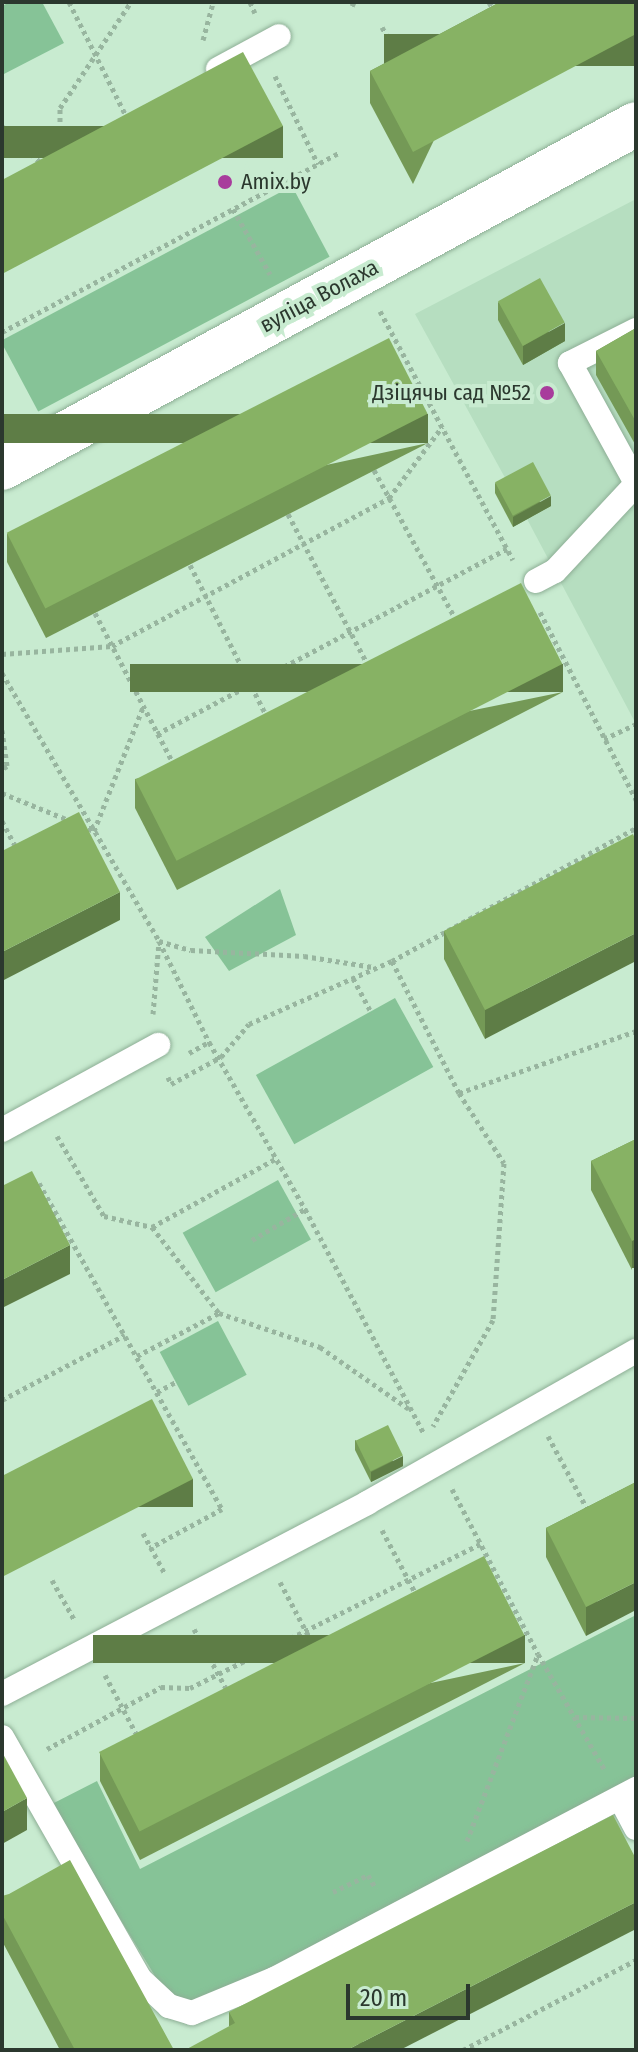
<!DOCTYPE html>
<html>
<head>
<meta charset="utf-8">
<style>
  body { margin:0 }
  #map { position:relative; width:638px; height:2052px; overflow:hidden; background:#c8ebd0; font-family:"Fira Sans Condensed",sans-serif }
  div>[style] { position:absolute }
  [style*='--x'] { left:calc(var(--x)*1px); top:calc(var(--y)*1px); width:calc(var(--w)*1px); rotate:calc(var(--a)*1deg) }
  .built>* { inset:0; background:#b6dec0 }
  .green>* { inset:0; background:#86c397; transform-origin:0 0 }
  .path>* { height:5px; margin-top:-2.5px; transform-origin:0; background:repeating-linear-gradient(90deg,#98b59f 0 4px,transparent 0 8px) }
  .roads { filter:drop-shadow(0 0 2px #8dae95) drop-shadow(0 0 2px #8dae95) }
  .service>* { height:24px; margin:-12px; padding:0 12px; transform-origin:12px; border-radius:12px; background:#fff }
  .minor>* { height:44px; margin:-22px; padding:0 22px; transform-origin:22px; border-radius:22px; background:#fff }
  .wall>* { inset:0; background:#749956 }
  .shaded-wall>* { inset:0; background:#5e7d46; transform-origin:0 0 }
  .building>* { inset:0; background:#87b264; transform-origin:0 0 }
  .dots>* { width:22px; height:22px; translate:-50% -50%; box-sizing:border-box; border:4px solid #c8ebd0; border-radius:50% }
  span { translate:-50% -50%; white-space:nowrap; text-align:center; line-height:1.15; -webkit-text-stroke:8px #c8ebd0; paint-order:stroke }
  .poi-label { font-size:22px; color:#2b382e }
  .left { translate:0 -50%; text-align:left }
  .right { translate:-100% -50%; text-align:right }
  .street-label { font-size:22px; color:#2b382e }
  .frame { position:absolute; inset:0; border:4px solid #2b382e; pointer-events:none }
  .scale { position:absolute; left:346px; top:1984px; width:124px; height:36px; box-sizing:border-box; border:4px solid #2b382e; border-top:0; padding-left:10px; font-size:24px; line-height:28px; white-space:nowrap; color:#2b382e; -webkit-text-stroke:6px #c8ebd0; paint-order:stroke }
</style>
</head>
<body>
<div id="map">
  <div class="built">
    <i style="clip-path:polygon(636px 199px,636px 724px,527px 519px,551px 506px,509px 485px,415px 314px)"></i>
  </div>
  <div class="green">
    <i style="clip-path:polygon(10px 2px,42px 2px,64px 43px,2px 75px,2px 6px)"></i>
    <i style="left:292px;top:186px;width:80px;height:330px;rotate:62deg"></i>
    <i style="clip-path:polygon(280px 889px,296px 935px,229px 971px,205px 937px)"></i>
    <i style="left:395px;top:998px;width:79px;height:159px;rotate:61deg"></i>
    <i style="left:278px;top:1180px;width:68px;height:109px;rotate:61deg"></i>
    <i style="left:218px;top:1321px;width:61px;height:66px;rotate:62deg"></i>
    <i style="clip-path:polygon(636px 1615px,636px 1784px,277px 1975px,201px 2002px,178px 2002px,163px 1989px,50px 1805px,97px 1781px,140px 1869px)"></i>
  </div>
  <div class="path">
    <i style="--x:69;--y:2;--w:130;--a:63.4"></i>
    <i style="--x:250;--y:2;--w:12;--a:66"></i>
    <i style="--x:489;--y:2;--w:13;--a:61"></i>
    <i style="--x:352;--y:6;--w:4;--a:-63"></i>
    <i style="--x:382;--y:27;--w:37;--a:61"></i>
    <i style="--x:203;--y:40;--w:39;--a:-75"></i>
    <i style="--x:275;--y:76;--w:98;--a:64"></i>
    <i style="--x:2;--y:126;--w:55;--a:43.5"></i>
    <i style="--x:60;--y:153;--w:45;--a:-90"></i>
    <i style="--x:60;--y:108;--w:128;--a:-56.2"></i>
    <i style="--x:233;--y:209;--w:75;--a:60.4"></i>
    <i style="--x:380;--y:311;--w:282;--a:61.9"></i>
    <i style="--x:2;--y:332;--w:381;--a:-28"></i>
    <i style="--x:374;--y:470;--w:171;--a:61.3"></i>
    <i style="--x:288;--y:514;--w:171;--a:62.1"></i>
    <i style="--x:190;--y:565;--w:170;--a:63.1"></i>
    <i style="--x:540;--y:612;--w:211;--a:62.9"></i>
    <i style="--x:95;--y:613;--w:171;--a:62.5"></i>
    <i style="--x:2;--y:654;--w:110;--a:-4.2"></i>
    <i style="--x:112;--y:646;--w:314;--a:-28.1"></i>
    <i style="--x:389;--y:498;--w:89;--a:-53.3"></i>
    <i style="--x:2;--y:673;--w:311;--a:59.6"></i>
    <i style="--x:159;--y:941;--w:113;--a:63.7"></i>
    <i style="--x:209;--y:1042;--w:193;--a:60.1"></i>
    <i style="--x:305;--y:1209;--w:255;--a:62.1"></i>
    <i style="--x:2;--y:730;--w:36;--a:82"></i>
    <i style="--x:7;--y:766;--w:6;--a:149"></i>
    <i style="--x:157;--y:734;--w:396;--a:-27.9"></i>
    <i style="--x:604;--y:739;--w:35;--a:-25"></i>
    <i style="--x:2;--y:793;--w:74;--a:22.1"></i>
    <i style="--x:2;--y:821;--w:32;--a:62"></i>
    <i style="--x:81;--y:825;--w:14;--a:25"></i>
    <i style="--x:94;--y:831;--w:133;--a:-68.4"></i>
    <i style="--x:392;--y:961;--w:148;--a:63.1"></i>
    <i style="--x:459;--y:1093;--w:83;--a:57.3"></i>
    <i style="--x:504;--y:1163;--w:157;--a:94"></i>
    <i style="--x:493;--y:1320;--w:122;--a:119.5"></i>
    <i style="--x:353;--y:978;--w:40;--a:62"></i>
    <i style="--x:153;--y:1014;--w:73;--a:-85.3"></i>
    <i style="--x:159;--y:941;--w:33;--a:16"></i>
    <i style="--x:191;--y:950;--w:113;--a:3"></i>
    <i style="--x:304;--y:956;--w:70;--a:9.1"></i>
    <i style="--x:189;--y:1053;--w:23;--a:-29"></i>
    <i style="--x:168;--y:1077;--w:8;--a:67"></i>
    <i style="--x:171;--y:1084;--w:57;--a:-28.4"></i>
    <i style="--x:221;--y:1057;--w:43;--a:-49.7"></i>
    <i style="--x:249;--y:1024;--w:156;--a:-23.8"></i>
    <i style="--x:392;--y:961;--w:278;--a:-28.6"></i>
    <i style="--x:459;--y:1093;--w:188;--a:-19.3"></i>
    <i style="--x:57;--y:1136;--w:93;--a:59.6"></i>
    <i style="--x:104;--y:1216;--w:49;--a:12.9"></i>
    <i style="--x:152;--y:1227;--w:109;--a:52.1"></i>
    <i style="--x:219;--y:1313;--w:107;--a:18.6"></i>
    <i style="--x:320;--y:1347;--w:108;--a:34.9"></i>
    <i style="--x:35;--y:1185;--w:4;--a:-27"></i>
    <i style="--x:39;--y:1183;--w:374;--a:60.7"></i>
    <i style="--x:222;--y:1509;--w:82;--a:151.6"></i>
    <i style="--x:152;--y:1227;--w:141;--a:-28.9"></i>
    <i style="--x:252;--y:1240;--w:61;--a:-30.3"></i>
    <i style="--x:137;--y:1356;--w:93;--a:-27.7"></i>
    <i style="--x:157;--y:1392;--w:21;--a:-28"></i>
    <i style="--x:2;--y:1400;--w:139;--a:-27.9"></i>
    <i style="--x:548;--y:1436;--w:86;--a:61.7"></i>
    <i style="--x:452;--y:1489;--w:186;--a:62.5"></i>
    <i style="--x:538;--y:1654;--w:133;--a:60.1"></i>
    <i style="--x:382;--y:1530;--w:75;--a:62.1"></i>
    <i style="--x:143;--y:1533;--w:47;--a:61.8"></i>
    <i style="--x:52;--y:1580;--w:47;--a:60.7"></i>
    <i style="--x:280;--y:1582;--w:75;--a:62.1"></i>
    <i style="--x:194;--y:1629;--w:74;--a:61.7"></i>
    <i style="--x:105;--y:1675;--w:70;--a:62"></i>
    <i style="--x:575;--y:1717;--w:61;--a:0.9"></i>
    <i style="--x:47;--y:1749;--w:130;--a:-28.5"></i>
    <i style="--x:161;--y:1687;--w:29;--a:2"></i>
    <i style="--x:190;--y:1688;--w:324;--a:-26.4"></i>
    <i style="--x:467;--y:1841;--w:200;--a:-69.2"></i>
    <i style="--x:333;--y:1892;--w:39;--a:-26"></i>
    <i style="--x:368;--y:1875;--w:16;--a:60"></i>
    <i style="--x:463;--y:2050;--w:195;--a:-27.5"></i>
  </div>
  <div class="roads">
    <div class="service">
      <i style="--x:218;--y:69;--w:69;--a:-28.4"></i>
      <i style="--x:636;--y:330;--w:74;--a:153.4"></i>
      <i style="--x:570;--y:363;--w:137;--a:61.2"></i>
      <i style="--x:536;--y:581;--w:21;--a:-28"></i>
      <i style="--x:555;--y:571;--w:119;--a:-47"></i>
      <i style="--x:2;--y:1130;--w:178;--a:-28.6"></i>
      <i style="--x:2;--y:1694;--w:412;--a:-27.6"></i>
      <i style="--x:367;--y:1503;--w:309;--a:-29.5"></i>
      <i style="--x:2;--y:1737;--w:279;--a:60.3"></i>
      <i style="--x:140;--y:1979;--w:40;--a:43"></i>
      <i style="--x:169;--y:2006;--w:24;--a:17"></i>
      <i style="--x:192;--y:2013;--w:89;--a:-22.5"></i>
      <i style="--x:274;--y:1979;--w:409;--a:-27.7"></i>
      <i style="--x:620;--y:1798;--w:34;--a:62"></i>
    </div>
    <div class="minor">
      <i style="--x:2;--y:468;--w:721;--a:-28.48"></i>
    </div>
  </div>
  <div class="wall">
    <i style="clip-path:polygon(500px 2px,413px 184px,370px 103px,370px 71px)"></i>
    <i style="clip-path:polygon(498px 302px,565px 341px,523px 365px,498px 320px)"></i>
    <i style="clip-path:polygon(636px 328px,636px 446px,596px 375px,596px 351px)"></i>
    <i style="clip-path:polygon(428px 443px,46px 638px,7px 562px,7px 534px)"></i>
    <i style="clip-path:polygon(495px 483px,551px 506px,513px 527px,495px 493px)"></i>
    <i style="clip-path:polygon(563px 692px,177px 890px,135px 808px,135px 779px)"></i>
    <i style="clip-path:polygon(636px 841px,485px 1039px,444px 959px,444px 931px)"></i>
    <i style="clip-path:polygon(636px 1139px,632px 1270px,591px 1190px,591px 1161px)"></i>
    <i style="clip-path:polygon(355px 1440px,403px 1466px,371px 1482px,355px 1450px)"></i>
    <i style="clip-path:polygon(636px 1482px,586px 1636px,546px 1557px,546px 1528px)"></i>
    <i style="clip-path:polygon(525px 1663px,140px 1860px,100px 1781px,100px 1753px)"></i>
    <i style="clip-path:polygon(2px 1896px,174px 2050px,60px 2050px,2px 1941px)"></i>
    <i style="clip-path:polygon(229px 2012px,400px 2050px,229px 2026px)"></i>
  </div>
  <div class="shaded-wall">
    <i style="left:636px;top:34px;width:32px;height:252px;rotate:90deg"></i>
    <i style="left:283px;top:126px;width:32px;height:318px;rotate:90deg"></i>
    <i style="clip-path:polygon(565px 323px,565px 341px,523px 365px,523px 346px)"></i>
    <i style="left:428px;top:414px;width:29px;height:429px;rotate:90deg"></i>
    <i style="clip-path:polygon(551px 496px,551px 506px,513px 527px,513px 517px)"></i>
    <i style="left:563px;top:664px;width:28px;height:433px;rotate:90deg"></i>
    <i style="clip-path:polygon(120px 892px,120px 920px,2px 981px,2px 952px)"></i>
    <i style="clip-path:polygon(636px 933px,636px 961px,485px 1039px,485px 1010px)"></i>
    <i style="left:636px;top:1239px;width:29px;height:4px;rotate:90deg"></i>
    <i style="clip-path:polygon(70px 1245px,70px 1274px,2px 1308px,2px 1280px)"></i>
    <i style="clip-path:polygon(403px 1456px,403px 1466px,371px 1482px,371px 1472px)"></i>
    <i style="left:193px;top:1479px;width:28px;height:215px;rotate:90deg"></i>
    <i style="clip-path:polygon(636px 1582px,636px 1610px,586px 1636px,586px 1607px)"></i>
    <i style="left:525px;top:1635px;width:28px;height:432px;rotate:90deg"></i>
    <i style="clip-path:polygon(27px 1798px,27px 1830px,2px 1844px,2px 1812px)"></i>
    <i style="clip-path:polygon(636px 1902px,636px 1929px,400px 2050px,347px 2050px)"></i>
  </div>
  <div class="building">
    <i style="clip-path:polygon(500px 2px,636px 2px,636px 34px,413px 152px,370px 71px)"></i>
    <i style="clip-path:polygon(243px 52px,283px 126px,2px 274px,2px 180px)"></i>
    <i style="left:540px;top:278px;width:51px;height:48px;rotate:61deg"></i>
    <i style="clip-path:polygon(636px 328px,636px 422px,596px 351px)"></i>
    <i style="left:389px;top:338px;width:85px;height:429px;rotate:63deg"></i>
    <i style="left:533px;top:462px;width:38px;height:43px;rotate:62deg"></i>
    <i style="left:521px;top:583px;width:91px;height:433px;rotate:63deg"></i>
    <i style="clip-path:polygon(79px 812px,120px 892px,2px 952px,2px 851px)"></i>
    <i style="clip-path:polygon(633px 834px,636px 841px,636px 933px,485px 1010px,444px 931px)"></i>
    <i style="clip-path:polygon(636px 1139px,636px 1239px,632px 1241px,591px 1161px)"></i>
    <i style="clip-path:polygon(32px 1171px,70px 1245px,2px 1280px,2px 1186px)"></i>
    <i style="clip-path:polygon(152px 1399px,193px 1479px,2px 1577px,2px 1476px)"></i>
    <i style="left:388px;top:1425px;width:34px;height:36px;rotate:64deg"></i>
    <i style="clip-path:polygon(636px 1482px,636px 1582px,586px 1607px,546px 1528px)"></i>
    <i style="left:484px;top:1556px;width:89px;height:432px;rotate:63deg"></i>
    <i style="clip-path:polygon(2px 1752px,27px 1798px,2px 1812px)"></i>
    <i style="clip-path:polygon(613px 1815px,636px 1859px,636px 1902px,347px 2050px,185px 2050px,235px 2023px,229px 2012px)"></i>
    <i style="clip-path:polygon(70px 1860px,174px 2050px,75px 2050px,2px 1914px,2px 1896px,9px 1894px)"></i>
  </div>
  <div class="dots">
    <i style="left:225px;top:182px;background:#a83c9c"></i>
    <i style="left:547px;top:393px;background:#a83c9c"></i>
  </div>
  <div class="poi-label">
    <span class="left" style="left:241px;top:182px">Amix.by</span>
    <span class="right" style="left:531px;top:393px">Дзіцячы сад №52</span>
  </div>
  <div class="street-label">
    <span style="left:319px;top:296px;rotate:-28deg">вуліца Волаха</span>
  </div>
  <div class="frame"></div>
  <div class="scale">20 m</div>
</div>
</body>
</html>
